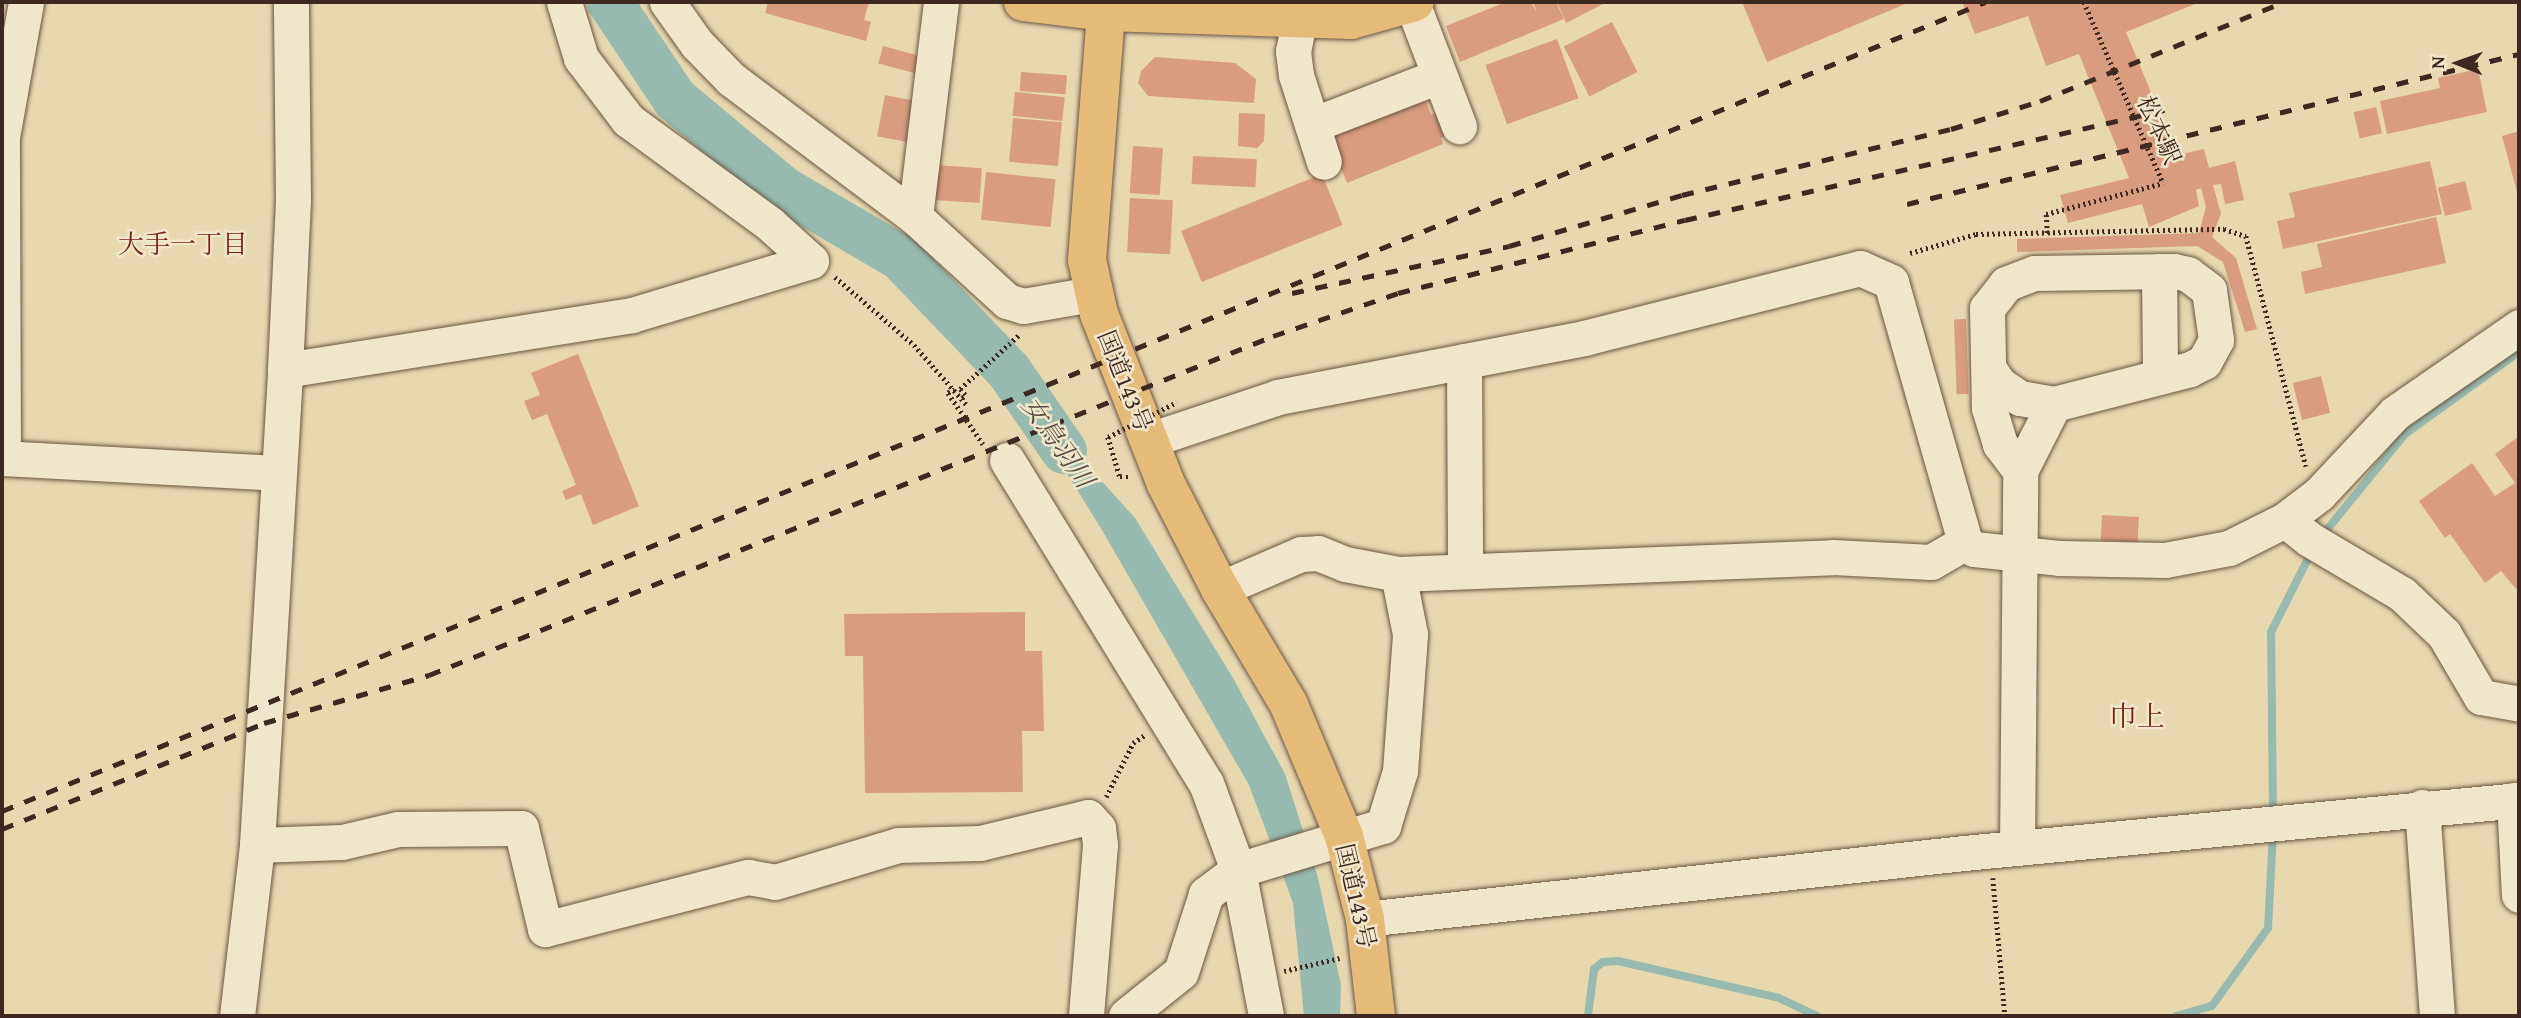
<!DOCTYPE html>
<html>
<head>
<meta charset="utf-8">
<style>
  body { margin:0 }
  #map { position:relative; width:2521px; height:1018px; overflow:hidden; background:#e8d8af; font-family:"Gentium Book Plus","Noto Serif JP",serif }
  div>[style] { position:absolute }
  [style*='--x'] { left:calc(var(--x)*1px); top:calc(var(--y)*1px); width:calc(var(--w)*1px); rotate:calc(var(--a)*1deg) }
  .water>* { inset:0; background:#97b9af }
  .stream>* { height:8px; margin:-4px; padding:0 4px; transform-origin:4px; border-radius:4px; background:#97b9af }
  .river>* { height:46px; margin:-23px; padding:0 23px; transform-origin:23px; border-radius:23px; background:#97b9af }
  .building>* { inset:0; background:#d99c7f; transform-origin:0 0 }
  .path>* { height:4.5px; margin-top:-2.25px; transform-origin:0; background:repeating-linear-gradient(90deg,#3d2921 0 2px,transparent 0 5.5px) }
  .roads { filter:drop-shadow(0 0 2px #685544) drop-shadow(0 0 2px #685544) }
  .minor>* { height:35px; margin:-17.5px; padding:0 17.5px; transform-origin:17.5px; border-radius:17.5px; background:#f0e6cb }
  .major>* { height:38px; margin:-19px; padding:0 19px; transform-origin:19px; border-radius:19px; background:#e4bc78 }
  .highway>* { height:38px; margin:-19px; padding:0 19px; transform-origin:19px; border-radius:19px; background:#e4bc78 }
  .rail>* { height:5px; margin-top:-2.5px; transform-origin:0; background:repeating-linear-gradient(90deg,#3d2921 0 12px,transparent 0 24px) }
  .path-bridge>* { height:4.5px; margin-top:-2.25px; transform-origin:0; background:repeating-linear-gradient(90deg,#3d2921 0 2px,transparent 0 5.5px) }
  span { translate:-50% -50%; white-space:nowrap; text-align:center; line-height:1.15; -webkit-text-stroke:5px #f0e6cb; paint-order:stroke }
  .street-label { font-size:24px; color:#3d2921 }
  .neighbourhood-label { font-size:26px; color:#7a1f14 }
  .water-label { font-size:26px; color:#544d44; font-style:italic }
  .quarter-label { font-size:28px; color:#7a1f14 }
  .frame { position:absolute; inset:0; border:4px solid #3d2921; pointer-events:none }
  .north { position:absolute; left:2423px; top:28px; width:70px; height:70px; -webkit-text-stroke:5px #f0e6cb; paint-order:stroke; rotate:271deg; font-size:19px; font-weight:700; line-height:28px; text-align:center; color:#3d2921 }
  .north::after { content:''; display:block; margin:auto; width:24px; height:32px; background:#3d2921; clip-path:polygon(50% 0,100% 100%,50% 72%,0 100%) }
</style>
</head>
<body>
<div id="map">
  <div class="water">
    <i style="clip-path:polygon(1006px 375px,1135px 518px,1233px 678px,1285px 774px,1318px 878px,1341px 985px,1340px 1016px,1304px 1016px,1293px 903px,1249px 785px,1102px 530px)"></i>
  </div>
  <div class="stream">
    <i style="--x:2321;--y:537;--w:133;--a:-50.8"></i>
    <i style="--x:2405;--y:434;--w:140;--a:-35.7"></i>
    <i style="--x:2273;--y:815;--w:183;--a:-90.6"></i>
    <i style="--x:2271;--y:632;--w:91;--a:-63.2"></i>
    <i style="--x:1588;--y:1016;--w:47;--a:-82.7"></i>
    <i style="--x:1594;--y:969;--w:11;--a:-38"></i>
    <i style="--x:1603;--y:962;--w:15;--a:-4"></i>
    <i style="--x:1618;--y:961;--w:165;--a:12.9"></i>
    <i style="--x:1779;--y:998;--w:42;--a:25.3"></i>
    <i style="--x:2176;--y:1016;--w:37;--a:-16"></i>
    <i style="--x:2212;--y:1006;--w:96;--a:-54.3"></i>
    <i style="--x:2268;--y:928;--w:97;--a:-87"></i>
  </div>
  <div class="river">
    <i style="--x:610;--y:2;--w:117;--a:56.2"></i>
    <i style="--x:675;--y:99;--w:141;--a:39.8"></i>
    <i style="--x:783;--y:189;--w:137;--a:30.3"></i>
    <i style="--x:901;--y:258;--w:156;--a:46.3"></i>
    <i style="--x:1009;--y:371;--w:97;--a:55.5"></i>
  </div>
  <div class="building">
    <i style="clip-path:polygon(768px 2px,869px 2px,864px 20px,871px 22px,866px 41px,765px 13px)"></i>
    <i style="clip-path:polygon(1506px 2px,1531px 2px,1537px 13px,1533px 2px,1556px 2px,1564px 19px,1460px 62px,1446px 26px)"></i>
    <i style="clip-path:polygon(1557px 2px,1607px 2px,1566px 23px)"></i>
    <i style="clip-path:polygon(1742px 2px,1910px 2px,1767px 62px)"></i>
    <i style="clip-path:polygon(1962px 2px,2200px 2px,2126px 32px,2177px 155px,2204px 149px,2209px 168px,2235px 161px,2244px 200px,2225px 204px,2221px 184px,2213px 185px,2221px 214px,2212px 237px,2236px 258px,2257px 329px,2245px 332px,2223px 262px,2197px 246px,2017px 252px,2017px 239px,2199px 233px,2206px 207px,2201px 188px,2196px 190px,2199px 206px,2149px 227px,2142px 204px,2068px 223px,2060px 195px,2129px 178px,2079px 54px,2046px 66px,2028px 16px,1975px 34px)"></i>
    <i style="left:1612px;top:22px;width:56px;height:54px;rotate:63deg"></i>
    <i style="left:1557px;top:39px;width:63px;height:76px;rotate:70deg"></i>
    <i style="left:883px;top:46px;width:47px;height:18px;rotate:15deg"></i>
    <i style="clip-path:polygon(1155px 57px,1235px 63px,1256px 79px,1254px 103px,1148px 96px,1138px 83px,1141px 71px)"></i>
    <i style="clip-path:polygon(2478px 69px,2487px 112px,2387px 134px,2380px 101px,2440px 88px,2438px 78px)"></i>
    <i style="left:1021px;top:72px;width:46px;height:19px;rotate:4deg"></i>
    <i style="clip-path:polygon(1421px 88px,1431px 115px,1442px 111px,1451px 134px,1441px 138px,1443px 144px,1347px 183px,1324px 127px)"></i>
    <i style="left:1015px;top:92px;width:50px;height:24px;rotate:6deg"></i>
    <i style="left:885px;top:95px;width:33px;height:42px;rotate:11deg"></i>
    <i style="left:2376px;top:107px;width:27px;height:23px;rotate:77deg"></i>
    <i style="clip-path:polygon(1239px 113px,1265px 114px,1264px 141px,1257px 148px,1238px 146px)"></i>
    <i style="left:1013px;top:118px;width:49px;height:44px;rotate:5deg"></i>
    <i style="clip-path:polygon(2519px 131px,2519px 196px,2518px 196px,2502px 136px)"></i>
    <i style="left:1133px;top:146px;width:30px;height:47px;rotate:4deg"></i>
    <i style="left:1193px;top:156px;width:64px;height:28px;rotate:3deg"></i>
    <i style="clip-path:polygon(2430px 161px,2442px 214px,2283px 249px,2277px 221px,2295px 217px,2289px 193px)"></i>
    <i style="left:936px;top:165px;width:46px;height:35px;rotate:4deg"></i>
    <i style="left:986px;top:172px;width:70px;height:48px;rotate:6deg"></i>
    <i style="left:1322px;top:174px;width:55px;height:152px;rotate:68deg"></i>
    <i style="left:2465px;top:181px;width:29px;height:28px;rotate:76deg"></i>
    <i style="left:1130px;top:198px;width:43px;height:54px;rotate:3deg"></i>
    <i style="clip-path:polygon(2436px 217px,2446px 263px,2305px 294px,2301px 272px,2322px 267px,2317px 244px)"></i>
    <i style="left:1966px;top:319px;width:75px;height:12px;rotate:88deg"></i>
    <i style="clip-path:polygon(578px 354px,639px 506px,593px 525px,581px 494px,566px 500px,562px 491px,576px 485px,547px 414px,532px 420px,524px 401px,540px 395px,531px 373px)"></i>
    <i style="left:2321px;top:376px;width:38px;height:29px;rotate:76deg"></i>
    <i style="clip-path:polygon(2519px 436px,2519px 587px,2516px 589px,2501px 571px,2485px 583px,2450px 534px,2445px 538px,2419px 501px,2472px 463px,2495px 496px,2515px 483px,2495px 454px)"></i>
    <i style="left:2102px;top:515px;width:37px;height:25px;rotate:3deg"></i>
    <i style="clip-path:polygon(1025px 612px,1025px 651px,1042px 651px,1044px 731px,1022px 731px,1023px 792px,865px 793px,863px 656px,845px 656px,844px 614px)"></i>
  </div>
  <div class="path">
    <i style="--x:2047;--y:233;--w:19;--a:-93"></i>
    <i style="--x:2046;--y:214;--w:121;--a:-14.8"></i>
    <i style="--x:1910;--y:253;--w:69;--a:-16.1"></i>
    <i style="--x:1976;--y:234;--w:248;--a:-1.2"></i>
    <i style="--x:2224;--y:229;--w:23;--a:18"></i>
    <i style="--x:2246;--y:236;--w:238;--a:75.4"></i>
    <i style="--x:835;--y:277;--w:104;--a:40.7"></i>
    <i style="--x:914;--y:345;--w:80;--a:48.5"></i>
    <i style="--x:955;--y:390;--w:8;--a:157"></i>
    <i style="--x:948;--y:393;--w:62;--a:55.5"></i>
    <i style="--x:962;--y:398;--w:4;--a:-45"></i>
    <i style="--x:965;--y:395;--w:8;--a:-130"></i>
    <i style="--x:960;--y:389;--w:81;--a:-42.5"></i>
    <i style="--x:1108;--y:437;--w:42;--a:73.3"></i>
    <i style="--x:1120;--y:477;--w:10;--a:0"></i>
    <i style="--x:1106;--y:797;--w:60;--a:-63.4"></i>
    <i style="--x:1133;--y:743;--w:14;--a:-34"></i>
    <i style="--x:1993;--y:878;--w:139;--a:85"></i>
    <i style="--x:1284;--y:971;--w:57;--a:-13.1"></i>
  </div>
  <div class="roads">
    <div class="minor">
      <i style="--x:564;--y:2;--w:59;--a:73.1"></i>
      <i style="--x:581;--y:58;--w:78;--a:52.8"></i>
      <i style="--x:628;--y:120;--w:176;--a:36.2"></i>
      <i style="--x:770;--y:224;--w:55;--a:42.1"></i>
      <i style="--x:667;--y:2;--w:52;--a:54.5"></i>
      <i style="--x:697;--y:44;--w:49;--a:45.8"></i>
      <i style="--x:731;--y:79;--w:230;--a:36.9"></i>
      <i style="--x:915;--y:217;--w:125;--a:42.4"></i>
      <i style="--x:1007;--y:301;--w:17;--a:17"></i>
      <i style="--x:1023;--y:306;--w:70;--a:-9.9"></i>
      <i style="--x:1412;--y:3;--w:132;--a:69.1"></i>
      <i style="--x:1299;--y:21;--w:31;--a:101"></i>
      <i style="--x:1293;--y:51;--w:24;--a:83"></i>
      <i style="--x:1296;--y:75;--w:91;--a:72.2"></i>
      <i style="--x:1312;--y:125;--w:136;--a:-21.1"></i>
      <i style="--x:915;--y:217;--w:217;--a:-83.1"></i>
      <i style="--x:2159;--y:271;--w:103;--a:89.4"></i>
      <i style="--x:1464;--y:361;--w:210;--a:89.7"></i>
      <i style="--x:1989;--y:369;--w:18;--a:56"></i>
      <i style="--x:1999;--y:384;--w:25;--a:34"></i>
      <i style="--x:2020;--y:398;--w:35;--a:10"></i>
      <i style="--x:2054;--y:404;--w:140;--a:-14.4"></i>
      <i style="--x:2190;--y:369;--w:16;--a:-27"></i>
      <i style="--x:2204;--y:362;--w:25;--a:-61"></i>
      <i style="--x:2216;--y:340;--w:50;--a:-98"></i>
      <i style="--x:2209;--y:290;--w:26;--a:-143"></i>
      <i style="--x:2188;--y:274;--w:14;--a:-168"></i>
      <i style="--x:2174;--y:271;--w:140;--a:179.2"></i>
      <i style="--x:2034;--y:273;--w:30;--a:159"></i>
      <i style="--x:2006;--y:284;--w:31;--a:128"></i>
      <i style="--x:1987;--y:308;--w:100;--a:88.9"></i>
      <i style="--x:1989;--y:408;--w:38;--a:73"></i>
      <i style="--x:2000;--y:444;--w:34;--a:53"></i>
      <i style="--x:2020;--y:471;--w:75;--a:-63.1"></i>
      <i style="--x:285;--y:370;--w:351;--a:-9"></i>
      <i style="--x:632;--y:315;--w:187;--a:-16.8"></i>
      <i style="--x:1149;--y:440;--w:136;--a:-18.4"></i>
      <i style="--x:1278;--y:397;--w:312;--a:-10.9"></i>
      <i style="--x:1584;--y:338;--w:285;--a:-14.2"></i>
      <i style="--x:1860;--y:268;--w:34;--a:24"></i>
      <i style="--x:1891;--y:282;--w:270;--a:74.1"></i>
      <i style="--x:1965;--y:542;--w:11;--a:38"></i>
      <i style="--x:1974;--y:549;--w:85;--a:6"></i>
      <i style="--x:2059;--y:558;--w:106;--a:1.1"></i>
      <i style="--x:2165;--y:560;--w:65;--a:-10.6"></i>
      <i style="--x:2229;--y:548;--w:63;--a:-26.6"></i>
      <i style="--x:2285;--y:520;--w:43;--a:-37.4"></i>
      <i style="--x:2319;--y:494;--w:111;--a:-46.8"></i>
      <i style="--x:2395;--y:413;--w:151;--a:-34.7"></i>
      <i style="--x:2;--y:458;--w:276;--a:3.1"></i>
      <i style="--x:3;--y:458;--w:321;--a:-90.2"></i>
      <i style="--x:2;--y:137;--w:137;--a:-79.9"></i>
      <i style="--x:1007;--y:460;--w:379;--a:58.4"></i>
      <i style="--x:1206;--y:783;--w:93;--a:69.8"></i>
      <i style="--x:1238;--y:870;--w:149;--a:79.1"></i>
      <i style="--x:2285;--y:520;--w:31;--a:38"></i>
      <i style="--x:2309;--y:539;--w:108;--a:30.6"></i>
      <i style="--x:2402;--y:594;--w:58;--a:43.6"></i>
      <i style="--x:2444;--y:634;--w:73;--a:59.6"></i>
      <i style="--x:2481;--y:697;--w:39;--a:10"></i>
      <i style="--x:1220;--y:589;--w:88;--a:-23.4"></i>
      <i style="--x:1301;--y:554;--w:17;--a:-3"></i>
      <i style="--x:1318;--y:553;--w:29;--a:22"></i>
      <i style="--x:1345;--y:564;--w:54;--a:10.7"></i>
      <i style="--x:1398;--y:574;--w:435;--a:-2.2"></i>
      <i style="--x:1833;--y:557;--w:98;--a:2.9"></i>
      <i style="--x:1931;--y:562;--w:39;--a:-30"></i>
      <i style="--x:2514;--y:800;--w:95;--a:87"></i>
      <i style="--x:2422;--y:807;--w:210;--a:85.9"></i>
      <i style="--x:257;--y:845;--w:85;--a:-2"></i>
      <i style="--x:342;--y:842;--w:57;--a:-13.1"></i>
      <i style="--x:398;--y:829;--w:123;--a:-0.5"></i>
      <i style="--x:521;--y:828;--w:104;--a:76.6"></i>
      <i style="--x:545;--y:929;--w:210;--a:-14.4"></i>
      <i style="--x:748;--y:877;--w:27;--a:10"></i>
      <i style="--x:775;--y:882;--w:128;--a:-16.7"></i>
      <i style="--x:898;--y:845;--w:82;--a:-1.4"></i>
      <i style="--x:980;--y:843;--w:111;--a:-13.5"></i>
      <i style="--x:1088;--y:817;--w:15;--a:48"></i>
      <i style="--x:1098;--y:828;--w:17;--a:83"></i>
      <i style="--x:1100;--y:845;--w:172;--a:94.7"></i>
      <i style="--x:2017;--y:848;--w:377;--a:-89.5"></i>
      <i style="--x:1365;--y:919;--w:603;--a:-6.29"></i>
      <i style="--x:1964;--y:853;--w:558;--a:-5.45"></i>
      <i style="--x:237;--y:1016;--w:172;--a:-83.3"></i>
      <i style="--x:257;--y:845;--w:476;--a:-86.6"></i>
      <i style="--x:285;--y:370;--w:170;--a:-87.3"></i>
      <i style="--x:293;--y:200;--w:198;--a:-90.6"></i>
      <i style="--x:1126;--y:1016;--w:70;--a:-38.7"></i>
      <i style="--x:1181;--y:972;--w:82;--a:-72.2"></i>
      <i style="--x:1206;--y:894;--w:40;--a:-37"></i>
      <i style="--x:1238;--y:870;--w:152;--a:-16.9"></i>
      <i style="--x:1383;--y:826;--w:58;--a:-72.8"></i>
      <i style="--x:1400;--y:771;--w:137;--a:-85.8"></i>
      <i style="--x:1410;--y:634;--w:61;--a:-101.3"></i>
    </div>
    <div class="major">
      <i style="--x:1023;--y:2;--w:84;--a:6.9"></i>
    </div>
    <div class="highway">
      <i style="--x:1376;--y:1016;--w:98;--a:-96.5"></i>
      <i style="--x:1365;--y:919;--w:86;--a:-104.2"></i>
      <i style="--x:1344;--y:836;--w:144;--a:-112.8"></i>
      <i style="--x:1288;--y:703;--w:133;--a:-120.8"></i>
      <i style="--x:1220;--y:589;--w:118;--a:-117.2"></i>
      <i style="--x:1166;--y:484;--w:183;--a:-111.5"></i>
      <i style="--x:1099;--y:314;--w:55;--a:-102.5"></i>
      <i style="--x:1087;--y:260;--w:249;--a:-85.6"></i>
      <i style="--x:1106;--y:12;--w:245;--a:1.9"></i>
      <i style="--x:1351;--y:20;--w:66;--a:-15.7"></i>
    </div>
  </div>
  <div class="rail">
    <i style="--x:1907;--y:204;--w:630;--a:-13.77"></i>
    <i style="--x:1292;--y:293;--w:222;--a:-12.2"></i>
    <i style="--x:1509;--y:246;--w:180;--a:-16.4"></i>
    <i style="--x:1682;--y:195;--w:277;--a:-13.8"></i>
    <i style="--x:1951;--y:129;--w:93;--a:-17.5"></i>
    <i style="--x:2040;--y:101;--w:263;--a:-22.1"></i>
    <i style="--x:2;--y:811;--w:2142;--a:-22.19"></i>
    <i style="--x:2;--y:829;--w:283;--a:-22"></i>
    <i style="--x:264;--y:723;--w:172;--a:-16.2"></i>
    <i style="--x:429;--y:675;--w:910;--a:-21.88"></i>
    <i style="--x:1273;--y:336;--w:132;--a:-19"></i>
    <i style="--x:1398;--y:293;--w:296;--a:-14.3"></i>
    <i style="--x:1685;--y:220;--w:501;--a:-12.93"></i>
  </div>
  <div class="path-bridge">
    <i style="--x:2084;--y:2;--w:197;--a:66.4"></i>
    <i style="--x:1108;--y:437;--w:77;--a:-26.9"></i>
  </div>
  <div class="street-label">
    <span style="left:2159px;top:130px;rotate:66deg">松本駅</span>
    <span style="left:1125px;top:381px;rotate:68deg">国道143号</span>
    <span style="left:1356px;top:896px;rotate:77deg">国道143号</span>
  </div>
  <div class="neighbourhood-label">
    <span style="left:183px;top:244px">大手一丁目</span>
  </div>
  <div class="water-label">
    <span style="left:1058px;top:442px;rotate:55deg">女鳥羽川</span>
  </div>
  <div class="quarter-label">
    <span style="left:2137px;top:716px">巾上</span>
  </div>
  <div class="frame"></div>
  <div class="north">N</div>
</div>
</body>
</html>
